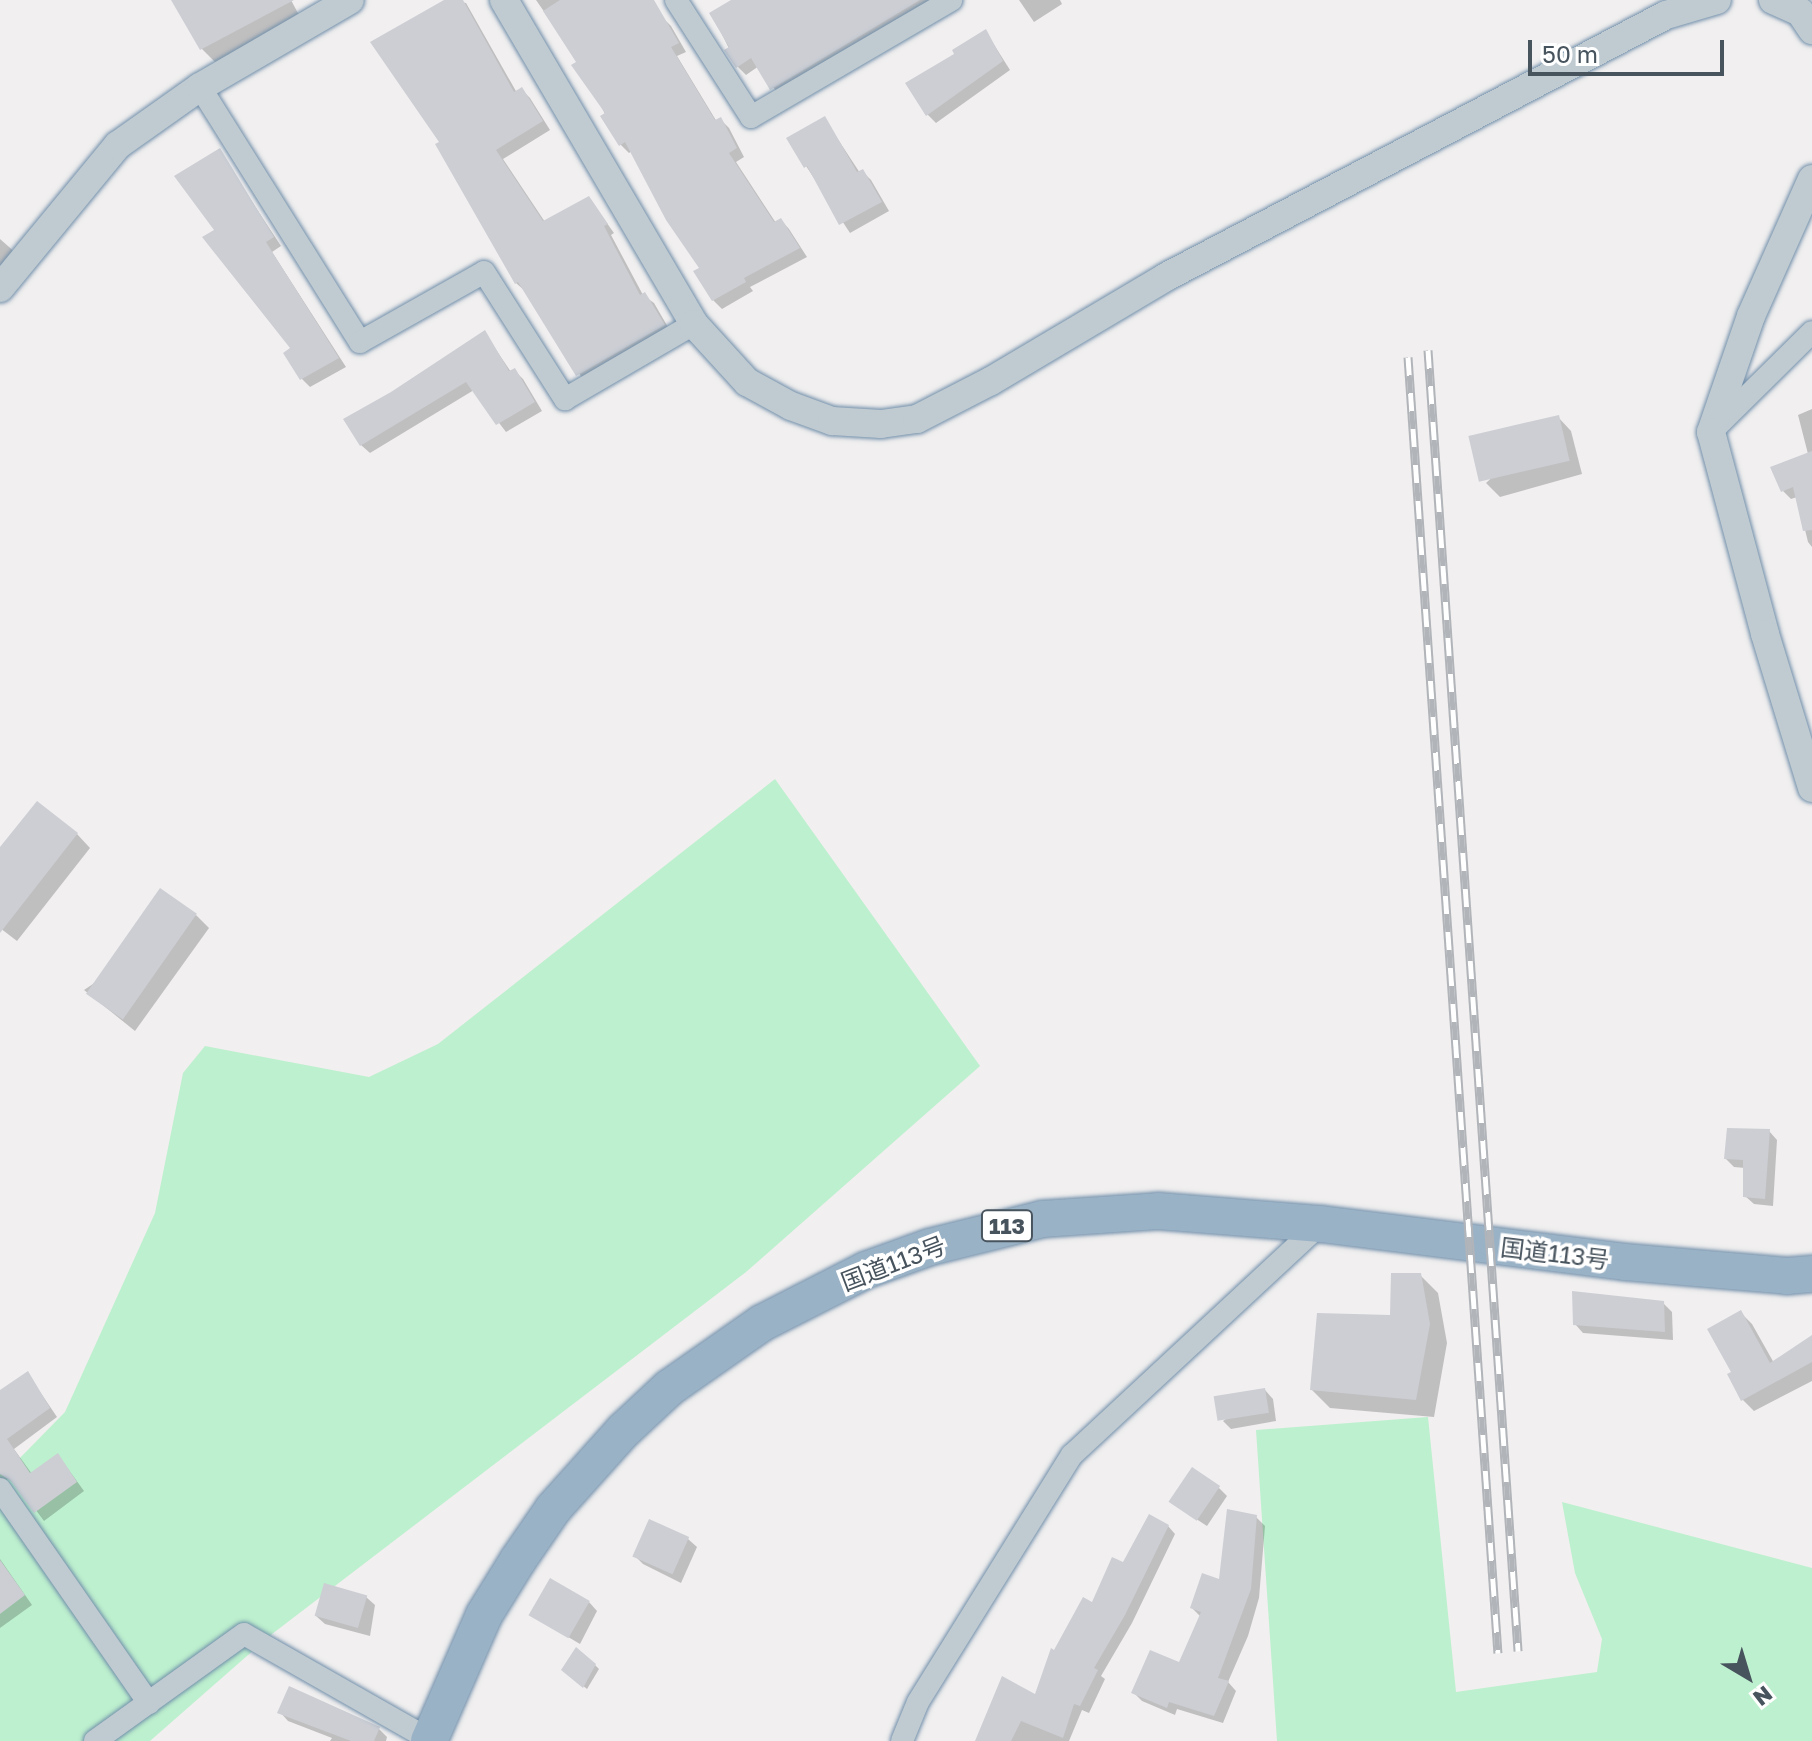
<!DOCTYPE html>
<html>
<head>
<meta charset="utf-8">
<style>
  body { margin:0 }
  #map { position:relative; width:1812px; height:1741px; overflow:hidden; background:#f1efef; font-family:"Golos Text","Noto Sans JP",sans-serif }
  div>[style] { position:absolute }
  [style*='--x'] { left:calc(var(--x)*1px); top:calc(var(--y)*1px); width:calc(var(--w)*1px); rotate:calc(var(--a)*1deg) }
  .green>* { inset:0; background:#bdf0ce }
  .shadow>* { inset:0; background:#0003 }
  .building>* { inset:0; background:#ccced4; transform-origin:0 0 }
  .roads { filter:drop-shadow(0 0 2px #718faa) drop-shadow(0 0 2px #718faa) }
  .minor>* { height:22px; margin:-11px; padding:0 11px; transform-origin:11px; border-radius:11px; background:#bfcad1 }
  .tertiary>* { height:28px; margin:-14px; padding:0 14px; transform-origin:14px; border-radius:14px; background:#bfcad1 }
  .trunk>* { height:36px; margin:-18px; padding:0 18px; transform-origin:18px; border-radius:18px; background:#9ab2c6 }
  .rail>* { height:9px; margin-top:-4.5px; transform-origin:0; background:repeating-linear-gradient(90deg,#fff 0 18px,#b1b4b9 0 36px); box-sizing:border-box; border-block:2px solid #b1b4b9 }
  span { translate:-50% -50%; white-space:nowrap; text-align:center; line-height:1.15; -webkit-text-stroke:7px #fff; paint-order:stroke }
  .shield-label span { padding:2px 6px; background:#fff; border:2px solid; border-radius:6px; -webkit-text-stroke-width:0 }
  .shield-label { font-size:22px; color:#47535d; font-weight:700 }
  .street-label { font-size:24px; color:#47535d }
  .north { position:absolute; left:1708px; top:1637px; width:80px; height:80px; -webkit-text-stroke:6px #fff; paint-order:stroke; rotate:142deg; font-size:22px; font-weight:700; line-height:32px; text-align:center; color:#47535d }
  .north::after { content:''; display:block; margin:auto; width:28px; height:36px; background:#47535d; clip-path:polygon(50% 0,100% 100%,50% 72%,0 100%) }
  .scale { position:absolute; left:1528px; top:40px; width:196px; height:36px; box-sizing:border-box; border:4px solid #47535d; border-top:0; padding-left:10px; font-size:24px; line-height:28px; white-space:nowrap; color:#47535d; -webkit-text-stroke:6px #fff; paint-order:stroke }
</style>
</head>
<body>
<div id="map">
  <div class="green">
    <i style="clip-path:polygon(775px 779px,980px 1066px,746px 1272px,272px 1634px,150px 1741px,0 1741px,0 1461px,18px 1460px,65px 1412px,155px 1213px,183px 1073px,205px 1046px,369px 1077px,438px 1044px)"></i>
    <i style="clip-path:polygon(1428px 1417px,1456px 1692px,1597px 1672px,1602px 1639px,1575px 1573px,1562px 1502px,1812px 1568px,1812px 1741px,1277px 1741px,1256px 1430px)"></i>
  </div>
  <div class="shadow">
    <i style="clip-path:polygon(173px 0,291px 0,300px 17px,215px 62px,202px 49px)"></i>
    <i style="clip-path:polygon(448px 0,466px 3px,517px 93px,522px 90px,530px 98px,550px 130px,503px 159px,545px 222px,589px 198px,614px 233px,611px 235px,643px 295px,654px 303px,672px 334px,586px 384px,525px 291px,516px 283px,442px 143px)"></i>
    <i style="clip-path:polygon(536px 0,645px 0,671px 26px,686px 52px,677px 56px,717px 122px,721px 120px,729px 128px,744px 157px,736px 162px,776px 223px,781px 220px,789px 229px,807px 257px,750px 287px,753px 291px,722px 309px,713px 300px,701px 269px,632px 151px,629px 153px,620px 144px,579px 62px)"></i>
    <i style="clip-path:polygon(735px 0,946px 0,780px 97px,759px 66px,746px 75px,738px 67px,712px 14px)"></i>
    <i style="clip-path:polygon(1019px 0,1060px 0,1062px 4px,1034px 22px)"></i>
    <i style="clip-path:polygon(986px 32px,1010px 70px,936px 123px,927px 114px,957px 55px)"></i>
    <i style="clip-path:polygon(824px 118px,860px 173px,863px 172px,871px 180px,889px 211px,850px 233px,806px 166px)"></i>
    <i style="clip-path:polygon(219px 151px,281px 246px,272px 252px,346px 367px,310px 387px,302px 379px,293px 348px,217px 230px)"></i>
    <i style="clip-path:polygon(0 239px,17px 254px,0 274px)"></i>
    <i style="clip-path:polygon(484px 332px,511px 372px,514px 370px,523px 379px,542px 411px,506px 432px,474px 390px,370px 453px,361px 445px,392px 394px)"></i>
    <i style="clip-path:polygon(1812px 409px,1812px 547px,1808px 542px,1797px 497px,1791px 499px,1783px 491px,1808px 454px,1798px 415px)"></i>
    <i style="clip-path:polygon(1558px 417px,1571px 431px,1582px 474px,1500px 497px,1486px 483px)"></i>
    <i style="clip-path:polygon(77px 834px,90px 848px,17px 941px,0 928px,0 850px)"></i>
    <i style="clip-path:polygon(196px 915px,209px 928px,135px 1031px,84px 990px)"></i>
    <i style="clip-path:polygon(1769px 1131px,1777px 1140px,1773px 1206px,1754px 1204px,1745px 1196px,1745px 1168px,1734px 1167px,1726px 1159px)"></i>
    <i style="clip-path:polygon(1420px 1275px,1438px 1293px,1447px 1343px,1434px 1417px,1330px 1408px,1312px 1390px,1391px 1317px)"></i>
    <i style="clip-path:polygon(1663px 1303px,1672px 1312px,1673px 1340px,1583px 1333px,1575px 1324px)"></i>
    <i style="clip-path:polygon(1740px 1312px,1752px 1324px,1774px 1363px,1812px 1337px,1812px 1381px,1754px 1411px,1742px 1399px,1733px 1373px)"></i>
    <i style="clip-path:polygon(28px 1374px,57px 1417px,14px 1449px,32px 1474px,58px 1455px,84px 1491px,44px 1521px,17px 1485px,8px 1479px,0 1484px,0 1399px)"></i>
    <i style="clip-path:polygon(1265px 1390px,1273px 1399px,1276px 1421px,1231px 1429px,1223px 1421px)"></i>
    <i style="clip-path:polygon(1219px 1488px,1227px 1496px,1207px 1526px,1170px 1502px)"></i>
    <i style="clip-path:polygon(1256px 1517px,1265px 1526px,1259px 1598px,1248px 1636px,1228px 1682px,1236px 1691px,1223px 1723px,1177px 1709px,1175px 1715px,1142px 1701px,1134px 1693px,1180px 1665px,1201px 1617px,1192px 1608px,1221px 1582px)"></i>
    <i style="clip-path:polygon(1168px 1526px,1175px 1534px,1132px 1623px,1101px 1676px,1105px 1679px,1089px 1713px,1082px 1710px,1069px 1741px,976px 1741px,1036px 1697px,1055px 1652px,1124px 1565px)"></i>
    <i style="clip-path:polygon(688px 1539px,697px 1547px,681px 1583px,643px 1564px,634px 1555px)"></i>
    <i style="clip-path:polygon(0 1559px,32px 1605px,0 1628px)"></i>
    <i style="clip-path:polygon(366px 1597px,375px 1605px,370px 1636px,325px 1624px,316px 1616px)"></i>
    <i style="clip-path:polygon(589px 1602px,597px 1611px,580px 1644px,531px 1615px)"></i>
    <i style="clip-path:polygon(595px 1665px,599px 1669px,587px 1689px,567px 1673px)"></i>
    <i style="clip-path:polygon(280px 1712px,379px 1729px,387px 1737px,386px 1741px,330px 1741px,332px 1738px,288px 1721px)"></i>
  </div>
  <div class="building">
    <i style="clip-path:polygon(171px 0,294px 0,200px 50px)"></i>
    <i style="clip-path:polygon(444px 0,463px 0,514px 92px,522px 87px,543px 121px,496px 150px,543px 221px,589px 196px,608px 224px,604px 226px,640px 295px,645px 292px,665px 325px,576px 376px,518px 282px,515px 284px,435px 144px,439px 142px,370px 42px)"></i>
    <i style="clip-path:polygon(560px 0,654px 0,679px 43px,671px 47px,715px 120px,721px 117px,737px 148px,729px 153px,774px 222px,781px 218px,800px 248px,744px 278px,746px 282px,712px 301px,693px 271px,699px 268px,666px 220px,625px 142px,619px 146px,600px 116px,605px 113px,571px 65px,576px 62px,543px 11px)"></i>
    <i style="clip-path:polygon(731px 0,920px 0,770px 90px,751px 58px,736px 68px,724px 50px,729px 47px,709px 13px)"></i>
    <i style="clip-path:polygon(986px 29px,1003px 61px,926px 116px,905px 83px,954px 54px,952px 50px)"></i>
    <i style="clip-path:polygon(825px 116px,857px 172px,863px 169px,882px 202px,839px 225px,807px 166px,804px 168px,786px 138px)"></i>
    <i style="clip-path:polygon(220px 148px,274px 237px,266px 242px,339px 358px,300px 380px,283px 353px,290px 348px,202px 237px,214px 230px,174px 176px)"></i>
    <i style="clip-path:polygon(485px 330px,509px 371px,515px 368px,535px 402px,496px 425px,466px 382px,360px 446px,343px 419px,391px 392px)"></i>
    <i style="left:1559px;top:415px;width:47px;height:93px;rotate:77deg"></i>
    <i style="clip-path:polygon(1812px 451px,1812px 530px,1803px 531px,1793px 487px,1781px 492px,1770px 467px)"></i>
    <i style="clip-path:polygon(37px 801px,78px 833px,0 933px,0 847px)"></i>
    <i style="left:160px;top:888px;width:45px;height:129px;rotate:35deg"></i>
    <i style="clip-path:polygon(1727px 1128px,1770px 1129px,1765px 1199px,1743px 1197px,1743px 1160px,1724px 1159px)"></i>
    <i style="clip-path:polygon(1391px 1273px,1421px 1273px,1430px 1324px,1416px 1400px,1310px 1390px,1317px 1313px,1390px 1315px)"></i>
    <i style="clip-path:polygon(1572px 1291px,1664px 1301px,1665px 1332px,1573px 1325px)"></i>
    <i style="clip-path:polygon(1741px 1310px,1770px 1363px,1812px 1335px,1812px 1362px,1741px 1401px,1727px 1374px,1731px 1372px,1707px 1329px)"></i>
    <i style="clip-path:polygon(28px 1371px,50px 1408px,7px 1439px,30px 1473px,58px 1453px,77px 1482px,34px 1513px,11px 1481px,0 1474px,0 1390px)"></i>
    <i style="left:1265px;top:1388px;width:25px;height:52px;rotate:81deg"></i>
    <i style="left:1192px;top:1467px;width:34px;height:42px;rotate:34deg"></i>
    <i style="clip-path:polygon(1227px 1509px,1257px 1515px,1251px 1589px,1218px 1678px,1229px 1681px,1214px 1716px,1169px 1702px,1167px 1708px,1131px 1693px,1150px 1650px,1179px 1662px,1201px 1612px,1190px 1608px,1202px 1573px,1219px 1579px)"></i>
    <i style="clip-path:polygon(1149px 1514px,1169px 1525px,1125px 1615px,1094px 1668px,1098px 1670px,1080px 1706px,1074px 1704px,1063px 1738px,1021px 1721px,1011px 1741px,975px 1741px,1002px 1676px,1035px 1694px,1051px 1648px,1054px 1650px,1083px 1597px,1092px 1602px,1112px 1557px,1123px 1562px)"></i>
    <i style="left:649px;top:1519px;width:44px;height:41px;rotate:24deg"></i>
    <i style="clip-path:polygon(0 1560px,25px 1595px,0 1614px)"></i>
    <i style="left:550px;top:1578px;width:46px;height:43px;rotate:30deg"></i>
    <i style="left:324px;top:1583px;width:45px;height:34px;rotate:16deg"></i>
    <i style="clip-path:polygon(576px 1647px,596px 1664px,583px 1688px,561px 1670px)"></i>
    <i style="clip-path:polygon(289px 1686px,380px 1727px,374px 1741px,351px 1741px,277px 1713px)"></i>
  </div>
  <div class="roads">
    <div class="minor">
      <i style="--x:676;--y:0;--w:139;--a:57.3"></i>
      <i style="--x:751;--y:117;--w:232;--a:-30.3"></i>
      <i style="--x:200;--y:87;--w:301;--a:57.9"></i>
      <i style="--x:360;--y:342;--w:142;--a:-29.4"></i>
      <i style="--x:484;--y:272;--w:151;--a:57.5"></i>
      <i style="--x:565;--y:399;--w:149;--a:-30.2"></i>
      <i style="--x:1713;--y:430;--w:139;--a:-44.7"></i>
      <i style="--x:0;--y:1489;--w:261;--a:55.2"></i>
      <i style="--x:95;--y:1741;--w:183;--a:-35.7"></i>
      <i style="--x:244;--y:1634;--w:213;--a:29.6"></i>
      <i style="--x:902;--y:1741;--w:42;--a:-67.7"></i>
      <i style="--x:918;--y:1702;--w:291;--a:-58.1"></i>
      <i style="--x:1072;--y:1455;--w:340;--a:-42.9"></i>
    </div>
    <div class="tertiary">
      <i style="--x:504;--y:0;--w:376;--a:59.6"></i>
      <i style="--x:694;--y:324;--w:79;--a:47.6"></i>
      <i style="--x:747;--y:382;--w:50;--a:28.6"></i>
      <i style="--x:791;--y:406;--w:44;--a:20.1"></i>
      <i style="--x:832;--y:421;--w:49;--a:3.5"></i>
      <i style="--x:881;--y:424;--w:36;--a:-8"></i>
      <i style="--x:917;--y:419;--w:83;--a:-27.2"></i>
      <i style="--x:991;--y:381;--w:204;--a:-30.7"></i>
      <i style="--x:1166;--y:277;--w:564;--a:-27.65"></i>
      <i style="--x:1666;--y:15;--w:53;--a:-16.4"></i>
      <i style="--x:1773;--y:0;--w:30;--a:24"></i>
      <i style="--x:1800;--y:12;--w:22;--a:56"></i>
      <i style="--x:1812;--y:179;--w:150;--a:114"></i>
      <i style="--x:1751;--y:316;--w:123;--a:109"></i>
      <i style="--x:1711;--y:432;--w:209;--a:75"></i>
      <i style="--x:1765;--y:634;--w:161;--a:73"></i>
      <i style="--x:0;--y:288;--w:185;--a:-50.5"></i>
      <i style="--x:118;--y:145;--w:100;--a:-35.3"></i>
      <i style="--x:200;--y:87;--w:173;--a:-30.1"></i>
    </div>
    <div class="trunk">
      <i style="--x:429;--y:1741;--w:137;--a:-66.4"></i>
      <i style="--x:484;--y:1615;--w:65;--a:-58.3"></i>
      <i style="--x:518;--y:1560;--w:62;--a:-55.5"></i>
      <i style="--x:553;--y:1509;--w:106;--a:-48.1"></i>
      <i style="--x:624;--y:1430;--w:62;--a:-43"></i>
      <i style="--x:669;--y:1388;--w:113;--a:-35"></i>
      <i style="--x:762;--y:1323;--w:117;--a:-27"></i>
      <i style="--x:866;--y:1270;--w:68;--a:-19.8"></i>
      <i style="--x:930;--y:1247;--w:115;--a:-14"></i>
      <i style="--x:1042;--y:1219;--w:116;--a:-3.9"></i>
      <i style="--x:1158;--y:1211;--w:164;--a:4.6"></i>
      <i style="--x:1321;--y:1224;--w:306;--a:7.1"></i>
      <i style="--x:1625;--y:1262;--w:163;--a:4.9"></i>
      <i style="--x:1787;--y:1276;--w:25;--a:-5"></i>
    </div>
  </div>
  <div class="rail">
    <i style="--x:1428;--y:350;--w:1304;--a:86.04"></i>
    <i style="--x:1408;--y:357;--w:1299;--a:86.03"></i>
  </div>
  <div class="shield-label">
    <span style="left:1007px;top:1226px">113</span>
  </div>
  <div class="street-label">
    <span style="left:1555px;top:1253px;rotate:7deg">国道113号</span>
    <span style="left:893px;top:1263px;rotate:-21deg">国道113号</span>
  </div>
  <div class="north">N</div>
  <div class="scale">50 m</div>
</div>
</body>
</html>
